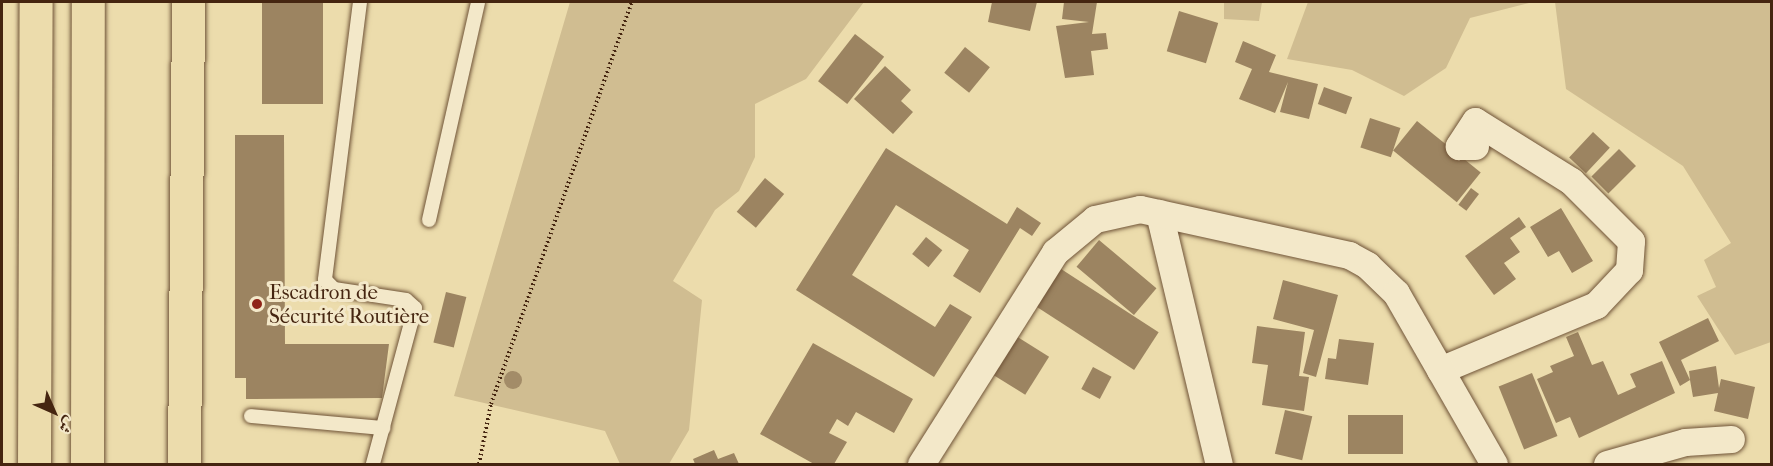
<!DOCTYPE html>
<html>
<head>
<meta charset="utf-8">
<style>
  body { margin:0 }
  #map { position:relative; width:1773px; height:466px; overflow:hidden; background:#ecdcac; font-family:"IM FELL French Canon",Amiri,serif }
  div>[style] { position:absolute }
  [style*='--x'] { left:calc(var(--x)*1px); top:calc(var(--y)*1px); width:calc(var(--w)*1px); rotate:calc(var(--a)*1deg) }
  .green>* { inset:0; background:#d0bd91 }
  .building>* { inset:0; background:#9c8461; transform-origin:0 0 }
  .path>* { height:4px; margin-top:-2px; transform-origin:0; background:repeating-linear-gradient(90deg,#452510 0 1.5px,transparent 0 4.5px) }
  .roads { filter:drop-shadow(0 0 2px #6f5337) drop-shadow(0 0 2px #6f5337) }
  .lane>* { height:14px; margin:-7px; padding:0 7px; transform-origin:7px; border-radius:7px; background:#f3e8c9 }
  .street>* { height:27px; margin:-13.5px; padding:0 13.5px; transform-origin:13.5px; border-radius:13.5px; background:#f3e8c9 }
  .primary>* { height:33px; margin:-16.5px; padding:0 16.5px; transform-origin:16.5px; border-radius:16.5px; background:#ecdcac }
  .highway>* { height:33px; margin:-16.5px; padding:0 16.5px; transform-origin:16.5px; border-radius:16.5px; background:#ecdcac }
  .trees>* { width:18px; height:18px; margin:-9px; border-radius:50%; background:#a38c68 }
  .dots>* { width:16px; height:16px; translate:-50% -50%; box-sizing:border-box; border:3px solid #f3e8c9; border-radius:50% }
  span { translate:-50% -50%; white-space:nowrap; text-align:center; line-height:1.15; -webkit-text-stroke:6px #f3e8c9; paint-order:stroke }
  .poi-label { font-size:21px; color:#452510 }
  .left { translate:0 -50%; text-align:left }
  .frame { position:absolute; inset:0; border:3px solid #452510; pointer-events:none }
  .north { position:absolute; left:24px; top:382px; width:60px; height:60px; -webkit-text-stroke:4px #f3e8c9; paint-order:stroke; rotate:135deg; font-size:16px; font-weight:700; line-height:24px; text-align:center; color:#452510 }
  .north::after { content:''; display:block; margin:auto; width:21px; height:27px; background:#452510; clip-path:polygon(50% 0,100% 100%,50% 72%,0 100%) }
</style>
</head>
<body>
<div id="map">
  <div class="green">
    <i style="clip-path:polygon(570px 2px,864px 2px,806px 79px,755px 104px,755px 157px,739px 191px,715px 210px,673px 281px,702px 300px,689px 430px,669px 464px,620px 464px,605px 431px,454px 396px)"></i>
    <i style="clip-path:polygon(1211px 2px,1262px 2px,1259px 21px,1224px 19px,1224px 3px)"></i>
    <i style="clip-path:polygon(1308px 2px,1533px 2px,1470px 18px,1446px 68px,1404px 96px,1352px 70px,1287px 59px)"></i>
    <i style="clip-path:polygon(1555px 2px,1771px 2px,1771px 342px,1735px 355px,1697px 296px,1716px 287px,1704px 260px,1731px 243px,1683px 166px,1566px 89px)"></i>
  </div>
  <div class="building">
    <i style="left:262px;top:2px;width:61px;height:102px"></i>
    <i style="clip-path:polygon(992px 2px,1037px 2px,1030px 31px,988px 22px)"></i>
    <i style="clip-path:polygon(1064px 2px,1097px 2px,1092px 34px,1106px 33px,1108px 49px,1091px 51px,1094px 75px,1065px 78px,1056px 26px,1089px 22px,1062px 19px)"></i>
    <i style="left:1179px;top:11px;width:41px;height:42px;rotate:17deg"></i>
    <i style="left:855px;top:34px;width:37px;height:60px;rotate:38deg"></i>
    <i style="clip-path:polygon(1243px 41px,1276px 55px,1269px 72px,1318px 84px,1309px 119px,1280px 112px,1288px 82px,1275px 113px,1239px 99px,1252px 69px,1235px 62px)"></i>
    <i style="left:965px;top:47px;width:32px;height:33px;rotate:39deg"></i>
    <i style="clip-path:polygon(885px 66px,911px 90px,901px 101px,913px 112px,893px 134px,854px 99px)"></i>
    <i style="left:1324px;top:87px;width:30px;height:18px;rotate:20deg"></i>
    <i style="left:1370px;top:118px;width:32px;height:31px;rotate:18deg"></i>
    <i style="left:1417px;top:121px;width:82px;height:38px;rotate:39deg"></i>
    <i style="left:1593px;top:132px;width:23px;height:35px;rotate:43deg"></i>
    <i style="clip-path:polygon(235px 135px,284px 135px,285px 344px,389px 344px,382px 398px,246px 399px,246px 378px,235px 378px)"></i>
    <i style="clip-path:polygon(886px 148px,1007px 224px,1017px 207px,1041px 223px,1032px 236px,1020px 228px,980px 293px,953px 276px,969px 250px,896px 205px,852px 275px,935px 327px,950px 304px,972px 317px,934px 377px,796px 290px)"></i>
    <i style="left:1619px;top:149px;width:24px;height:39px;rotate:45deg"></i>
    <i style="left:765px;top:178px;width:25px;height:44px;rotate:40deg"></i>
    <i style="left:1471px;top:188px;width:10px;height:21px;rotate:37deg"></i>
    <i style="clip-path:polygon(1561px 208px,1593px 261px,1572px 273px,1559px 251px,1548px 257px,1530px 227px)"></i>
    <i style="clip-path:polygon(1519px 217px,1526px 227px,1510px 238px,1520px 252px,1504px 263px,1516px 279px,1494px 295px,1465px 256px)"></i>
    <i style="left:926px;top:237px;width:21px;height:22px;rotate:39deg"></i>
    <i style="left:1099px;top:240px;width:75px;height:35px;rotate:40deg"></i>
    <i style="left:1058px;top:267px;width:120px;height:45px;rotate:33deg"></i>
    <i style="clip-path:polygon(1283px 280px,1338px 295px,1316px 377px,1303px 373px,1314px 330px,1273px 319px)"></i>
    <i style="left:446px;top:292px;width:21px;height:52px;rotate:14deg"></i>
    <i style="clip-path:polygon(1708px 318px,1719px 341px,1681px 360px,1690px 380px,1689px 371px,1716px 366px,1719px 388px,1721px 379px,1755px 387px,1748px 419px,1714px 411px,1718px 393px,1693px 397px,1690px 380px,1680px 386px,1659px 342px)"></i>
    <i style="clip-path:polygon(1257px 326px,1305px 332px,1299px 376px,1309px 377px,1304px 411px,1262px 405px,1268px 365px,1252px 363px)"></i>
    <i style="clip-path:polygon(1578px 332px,1592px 365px,1603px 361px,1618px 395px,1636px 387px,1630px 374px,1662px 361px,1675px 393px,1579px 438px,1570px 417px,1556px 423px,1537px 379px,1553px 372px,1550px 366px,1574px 356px,1566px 337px)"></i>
    <i style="left:1016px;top:336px;width:39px;height:45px;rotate:32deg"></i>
    <i style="clip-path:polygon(1339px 339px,1374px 343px,1368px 385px,1325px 379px,1328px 358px,1336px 359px)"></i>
    <i style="clip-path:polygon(813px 343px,913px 399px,894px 433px,856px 412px,848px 426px,837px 419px,829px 433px,847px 442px,834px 464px,814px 464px,760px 434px)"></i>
    <i style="left:1093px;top:367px;width:21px;height:25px;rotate:28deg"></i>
    <i style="left:1532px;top:373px;width:68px;height:36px;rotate:68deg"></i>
    <i style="left:1285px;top:410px;width:28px;height:45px;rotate:13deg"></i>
    <i style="left:1348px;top:415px;width:55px;height:39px"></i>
    <i style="clip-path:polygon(714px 450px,718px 459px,734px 453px,739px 464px,695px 464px,693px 459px)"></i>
  </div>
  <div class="path">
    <i style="--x:479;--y:464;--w:61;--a:-78.7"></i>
    <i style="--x:491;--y:404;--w:426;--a:-70.7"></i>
  </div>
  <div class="roads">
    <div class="lane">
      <i style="--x:360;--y:2;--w:280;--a:97.2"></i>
      <i style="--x:325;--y:280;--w:13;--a:45"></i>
      <i style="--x:334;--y:289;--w:73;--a:8.7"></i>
      <i style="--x:406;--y:300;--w:12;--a:42"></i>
      <i style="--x:415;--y:308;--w:162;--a:105.1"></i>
      <i style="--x:429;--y:220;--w:223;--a:-77.3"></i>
      <i style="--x:251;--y:416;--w:133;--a:5.2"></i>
    </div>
    <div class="street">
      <i style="--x:1159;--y:213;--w:258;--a:76.6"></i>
      <i style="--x:1440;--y:370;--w:169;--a:-22.6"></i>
      <i style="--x:1596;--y:305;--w:48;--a:-46.7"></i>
      <i style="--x:1629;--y:270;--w:29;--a:-86"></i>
      <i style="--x:1631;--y:241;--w:85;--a:-135"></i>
      <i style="--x:1571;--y:181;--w:113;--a:-148"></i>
      <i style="--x:1475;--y:121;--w:30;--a:123"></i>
      <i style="--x:1459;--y:146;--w:16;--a:0"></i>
      <i style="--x:921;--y:464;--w:251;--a:-57.7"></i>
      <i style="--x:1055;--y:252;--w:52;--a:-39.5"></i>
      <i style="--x:1095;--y:219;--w:46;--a:-12.5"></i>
      <i style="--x:1140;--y:209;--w:214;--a:12.4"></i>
      <i style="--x:1349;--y:255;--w:21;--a:29"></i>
      <i style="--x:1367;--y:265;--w:40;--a:44"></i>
      <i style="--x:1396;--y:293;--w:197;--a:60.2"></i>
      <i style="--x:1607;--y:464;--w:81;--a:-15.8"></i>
      <i style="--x:1685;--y:442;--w:46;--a:-3.7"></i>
    </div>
    <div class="primary">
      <i style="--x:184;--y:464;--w:462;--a:-89.5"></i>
    </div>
    <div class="highway">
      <i style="--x:34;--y:464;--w:462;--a:-89.8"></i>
      <i style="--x:87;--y:464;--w:462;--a:-89.9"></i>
    </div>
  </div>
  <div class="trees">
    <i style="left:513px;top:380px"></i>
  </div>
  <div class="dots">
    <i style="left:257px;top:304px;background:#8f2418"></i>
  </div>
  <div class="poi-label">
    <span class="left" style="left:269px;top:304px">Escadron de<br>Sécurité Routière</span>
  </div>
  <div class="frame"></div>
  <div class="north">ش</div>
</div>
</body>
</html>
